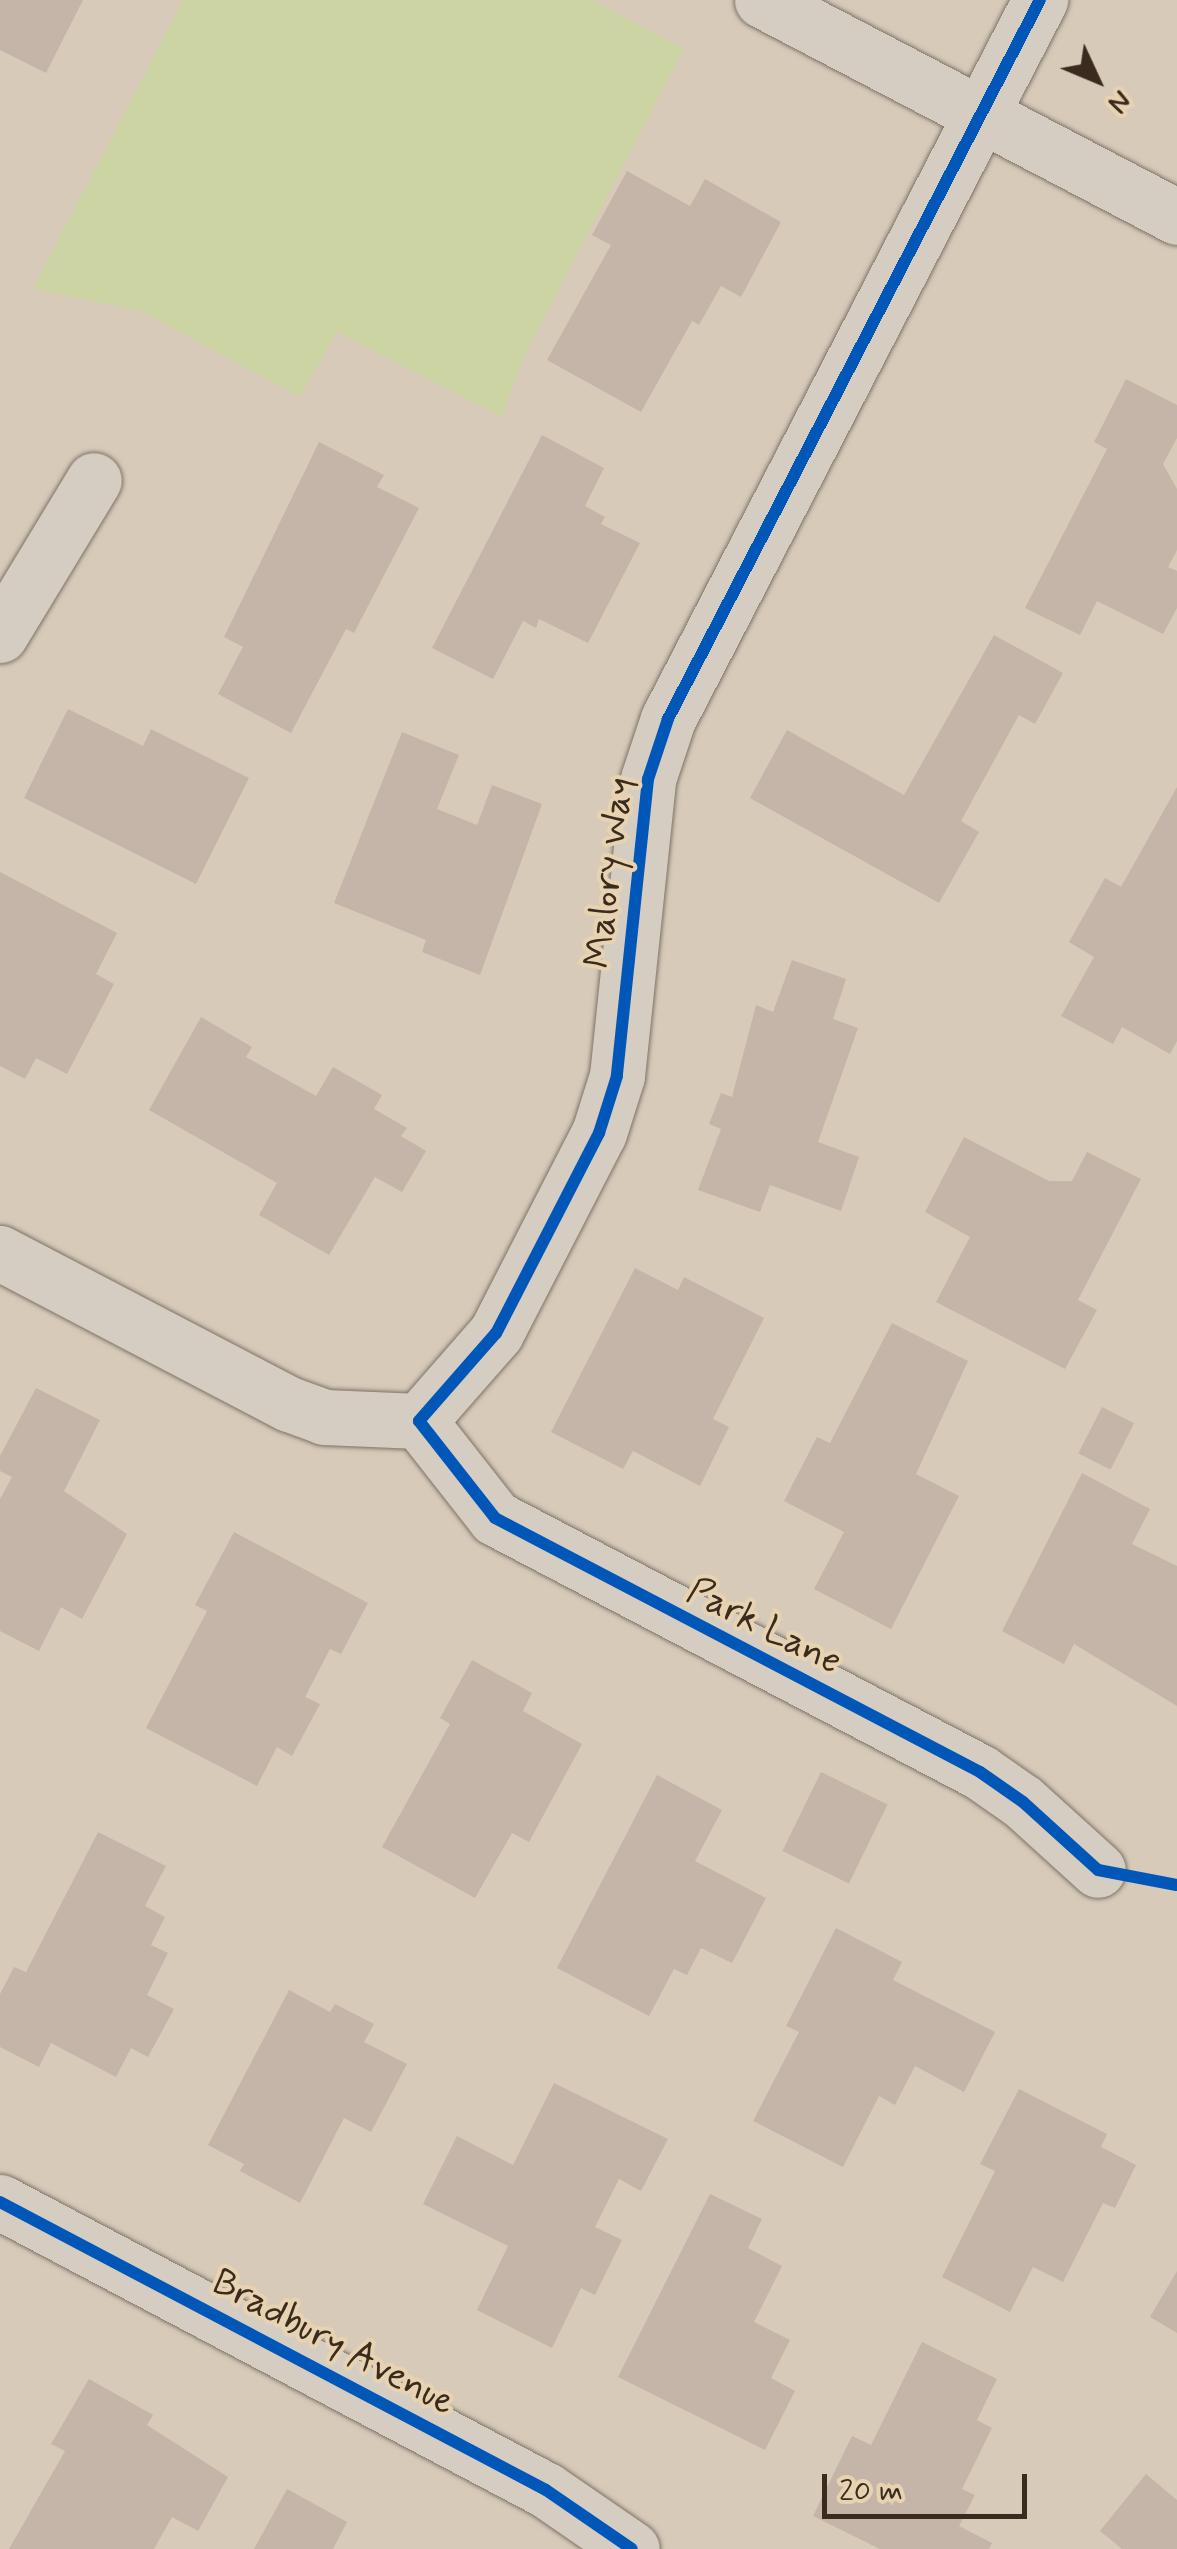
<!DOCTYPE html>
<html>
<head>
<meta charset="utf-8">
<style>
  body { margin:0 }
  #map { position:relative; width:1177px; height:2549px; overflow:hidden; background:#d8cab8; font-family:Mynerve,sans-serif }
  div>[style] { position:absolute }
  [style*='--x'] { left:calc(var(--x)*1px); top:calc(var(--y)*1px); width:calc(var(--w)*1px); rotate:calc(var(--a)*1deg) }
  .green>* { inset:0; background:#cdd4a3 }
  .building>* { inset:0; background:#c5b4a8; transform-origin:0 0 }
  .roads { filter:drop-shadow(0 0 2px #7d7368) drop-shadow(0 0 2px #7d7368) }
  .minor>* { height:55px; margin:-27.5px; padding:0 27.5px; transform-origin:27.5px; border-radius:27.5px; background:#d5cdc1 }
  .cycleway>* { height:12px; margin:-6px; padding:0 6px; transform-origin:6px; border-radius:6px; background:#0057b8 }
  span { translate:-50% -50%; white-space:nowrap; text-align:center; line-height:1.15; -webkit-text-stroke:8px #e7d3b1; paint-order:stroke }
  .street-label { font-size:38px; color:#3b2a1e }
  .north { position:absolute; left:1047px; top:30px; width:100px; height:100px; -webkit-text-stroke:8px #e7d3b1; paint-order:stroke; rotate:134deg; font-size:28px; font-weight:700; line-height:40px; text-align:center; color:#3b2a1e }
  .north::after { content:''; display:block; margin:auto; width:35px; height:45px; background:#3b2a1e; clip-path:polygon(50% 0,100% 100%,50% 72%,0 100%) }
  .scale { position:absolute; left:822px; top:2474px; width:205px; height:45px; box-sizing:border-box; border:5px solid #3b2a1e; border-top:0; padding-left:12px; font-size:30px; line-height:35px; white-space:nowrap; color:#3b2a1e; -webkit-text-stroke:8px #e7d3b1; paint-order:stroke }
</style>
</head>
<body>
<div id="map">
  <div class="green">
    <i style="clip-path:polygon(183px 0,591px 0,684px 49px,525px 355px,502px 417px,337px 332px,300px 397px,141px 311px,33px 289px)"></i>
  </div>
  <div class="building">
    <i style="clip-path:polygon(0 0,83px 0,46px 73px,0 50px)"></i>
    <i style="clip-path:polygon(627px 171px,690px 206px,705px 179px,781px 222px,741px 297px,721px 286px,699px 325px,692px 321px,641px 412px,547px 360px,611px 245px,592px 235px)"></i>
    <i style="clip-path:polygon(1126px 379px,1177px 405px,1177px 438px,1163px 464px,1177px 489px,1177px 550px,1168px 567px,1177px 571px,1177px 608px,1163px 634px,1097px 601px,1080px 635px,1025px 608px,1107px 449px,1094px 442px)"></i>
    <i style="clip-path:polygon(542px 435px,604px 468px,585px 506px,605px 517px,601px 524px,640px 543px,588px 643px,539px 619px,536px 628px,523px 621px,493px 679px,432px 648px)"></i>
    <i style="clip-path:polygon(319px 442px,384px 475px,377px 487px,419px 508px,354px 633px,346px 629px,291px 733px,218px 694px,243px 647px,224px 637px)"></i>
    <i style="clip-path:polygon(994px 635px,1063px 673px,1035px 724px,1019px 715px,961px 821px,979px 832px,939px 903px,750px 798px,787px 730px,904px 795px)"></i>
    <i style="clip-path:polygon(68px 709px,143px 746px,151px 729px,249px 778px,196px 884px,24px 798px)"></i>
    <i style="clip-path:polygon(402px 732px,459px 755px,437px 809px,477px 825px,492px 785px,542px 804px,480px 975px,422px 952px,426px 940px,334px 903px)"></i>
    <i style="clip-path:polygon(1177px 787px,1177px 1041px,1170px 1054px,1122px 1027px,1113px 1044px,1061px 1016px,1094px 957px,1069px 942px,1105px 878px,1121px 887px)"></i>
    <i style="clip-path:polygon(0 872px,117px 933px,96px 974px,114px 984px,67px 1074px,36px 1058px,25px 1079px,0 1066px)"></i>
    <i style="clip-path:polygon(792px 960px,846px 979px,833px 1019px,858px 1028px,818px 1142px,859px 1157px,841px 1211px,770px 1185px,760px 1212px,698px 1190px,721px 1129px,709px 1124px,721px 1093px,732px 1097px,756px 1005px,773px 1012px)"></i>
    <i style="clip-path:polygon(201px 1017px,252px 1047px,246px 1057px,316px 1096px,333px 1067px,382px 1095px,374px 1109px,407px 1128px,401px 1136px,426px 1151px,402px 1192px,375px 1177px,329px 1255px,259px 1215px,277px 1183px,149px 1110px)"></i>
    <i style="clip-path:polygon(964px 1137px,1049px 1181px,1072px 1181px,1087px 1152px,1141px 1179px,1078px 1300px,1097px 1310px,1065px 1369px,936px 1302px,970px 1237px,925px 1212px)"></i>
    <i style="clip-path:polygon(635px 1268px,678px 1290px,684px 1277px,764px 1318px,713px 1419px,729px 1427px,700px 1486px,633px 1451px,623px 1469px,551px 1432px)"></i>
    <i style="clip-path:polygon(892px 1323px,968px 1361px,916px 1474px,959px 1496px,891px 1629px,814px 1589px,844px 1532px,784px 1501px,817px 1437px,830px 1443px)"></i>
    <i style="clip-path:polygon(36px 1388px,100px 1420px,64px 1491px,127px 1534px,82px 1619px,61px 1607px,39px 1651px,0 1631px,0 1499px,12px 1477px,0 1471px,0 1456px)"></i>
    <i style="left:1102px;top:1407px;width:36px;height:52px;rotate:27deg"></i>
    <i style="clip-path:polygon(1082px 1473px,1150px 1509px,1132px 1544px,1177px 1566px,1177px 1706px,1074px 1644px,1064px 1664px,1002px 1631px)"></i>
    <i style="clip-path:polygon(234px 1532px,368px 1603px,341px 1654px,330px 1649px,305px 1697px,320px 1704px,292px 1756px,277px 1747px,257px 1786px,146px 1728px,207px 1611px,195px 1605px)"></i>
    <i style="clip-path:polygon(472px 1660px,532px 1693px,523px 1711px,582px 1744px,529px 1842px,512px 1833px,475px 1898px,382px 1847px,450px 1724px,440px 1718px)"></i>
    <i style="left:821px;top:1772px;width:74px;height:88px;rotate:26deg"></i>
    <i style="clip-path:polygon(657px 1775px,722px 1810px,695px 1861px,766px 1898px,732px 1963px,701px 1948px,687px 1975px,674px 1969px,649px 2016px,557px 1968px)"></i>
    <i style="clip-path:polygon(98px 1832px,166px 1866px,145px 1906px,165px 1917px,151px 1945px,168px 1953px,147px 1995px,174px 2009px,148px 2057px,131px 2048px,116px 2077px,51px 2043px,39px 2067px,0 2047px,0 1994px,14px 1967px,26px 1972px)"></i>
    <i style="clip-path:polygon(836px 1928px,902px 1962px,893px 1980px,995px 2032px,964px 2092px,915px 2066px,895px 2105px,879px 2096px,843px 2167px,753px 2121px,799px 2032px,786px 2026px)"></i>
    <i style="clip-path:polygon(289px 1990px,330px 2012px,335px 2004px,374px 2024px,364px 2042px,407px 2064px,371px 2132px,344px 2118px,300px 2203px,240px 2171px,244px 2164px,208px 2145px)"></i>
    <i style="clip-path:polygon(554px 2083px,668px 2139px,641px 2191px,619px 2179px,595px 2227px,622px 2240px,595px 2295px,581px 2288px,552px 2348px,477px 2310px,508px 2246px,423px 2204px,457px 2136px,513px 2165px)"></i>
    <i style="clip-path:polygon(1019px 2089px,1107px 2134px,1101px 2147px,1136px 2165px,1115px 2208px,1103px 2203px,1063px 2282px,1033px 2267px,1010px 2312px,942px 2277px,995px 2171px,980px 2164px)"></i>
    <i style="clip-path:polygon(710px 2194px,762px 2219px,748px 2248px,782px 2266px,754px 2322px,790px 2340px,771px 2378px,795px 2391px,765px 2450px,618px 2377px)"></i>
    <i style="clip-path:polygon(1177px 2271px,1177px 2333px,1150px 2317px)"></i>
    <i style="clip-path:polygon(922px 2342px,997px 2379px,977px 2420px,992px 2428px,962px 2489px,975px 2495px,959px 2526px,992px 2543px,989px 2549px,880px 2549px,813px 2516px,852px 2436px,871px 2445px)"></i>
    <i style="clip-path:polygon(89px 2379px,153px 2415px,147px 2425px,228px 2477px,198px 2531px,172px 2517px,154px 2549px,9px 2549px,65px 2451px,51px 2444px)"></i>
    <i style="clip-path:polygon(1146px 2474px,1177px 2500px,1177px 2549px,1122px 2549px,1100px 2531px)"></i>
    <i style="clip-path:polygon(287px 2489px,347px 2522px,333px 2549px,254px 2549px)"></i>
  </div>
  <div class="roads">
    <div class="minor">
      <i style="--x:762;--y:0;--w:468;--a:27.6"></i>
      <i style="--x:0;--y:635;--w:181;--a:-58.8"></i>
      <i style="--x:0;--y:1253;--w:326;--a:27.6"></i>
      <i style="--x:289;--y:1404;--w:37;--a:20"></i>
      <i style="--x:324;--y:1417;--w:95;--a:2.4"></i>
      <i style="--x:419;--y:1421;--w:117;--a:-48.8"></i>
      <i style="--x:496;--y:1333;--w:225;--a:-62.8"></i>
      <i style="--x:599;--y:1133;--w:60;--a:-72.5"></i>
      <i style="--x:617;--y:1076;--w:299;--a:-84"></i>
      <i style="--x:648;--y:779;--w:63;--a:-71.6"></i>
      <i style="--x:668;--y:719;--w:810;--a:-62.64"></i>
      <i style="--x:419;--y:1421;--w:123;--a:51.9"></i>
      <i style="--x:495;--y:1518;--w:547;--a:27.64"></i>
      <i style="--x:980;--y:1772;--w:52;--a:34.9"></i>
      <i style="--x:1023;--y:1802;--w:101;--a:42.2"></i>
      <i style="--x:0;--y:2202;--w:617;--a:27.81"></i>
      <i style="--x:546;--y:2490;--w:104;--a:34.5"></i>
    </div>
  </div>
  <div class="cycleway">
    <i style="--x:1040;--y:0;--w:810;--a:117.36"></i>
    <i style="--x:668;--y:719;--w:63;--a:108.4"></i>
    <i style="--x:648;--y:779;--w:299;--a:96"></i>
    <i style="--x:617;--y:1076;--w:60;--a:107.5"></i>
    <i style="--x:599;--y:1133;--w:225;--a:117.2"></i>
    <i style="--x:496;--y:1333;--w:117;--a:131.2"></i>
    <i style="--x:419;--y:1421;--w:123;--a:51.9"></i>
    <i style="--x:495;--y:1518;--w:547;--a:27.64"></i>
    <i style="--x:980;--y:1772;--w:52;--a:34.9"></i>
    <i style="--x:1023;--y:1802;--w:101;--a:42.2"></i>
    <i style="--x:1098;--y:1870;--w:80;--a:10.8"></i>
    <i style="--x:0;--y:2202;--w:617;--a:27.81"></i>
    <i style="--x:546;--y:2490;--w:104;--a:34.5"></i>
  </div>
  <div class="street-label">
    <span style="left:610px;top:873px;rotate:-83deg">Malory Way</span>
    <span style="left:764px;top:1627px;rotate:27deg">Park Lane</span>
    <span style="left:333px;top:2343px;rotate:28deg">Bradbury Avenue</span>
  </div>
  <div class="north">N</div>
  <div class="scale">20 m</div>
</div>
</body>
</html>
